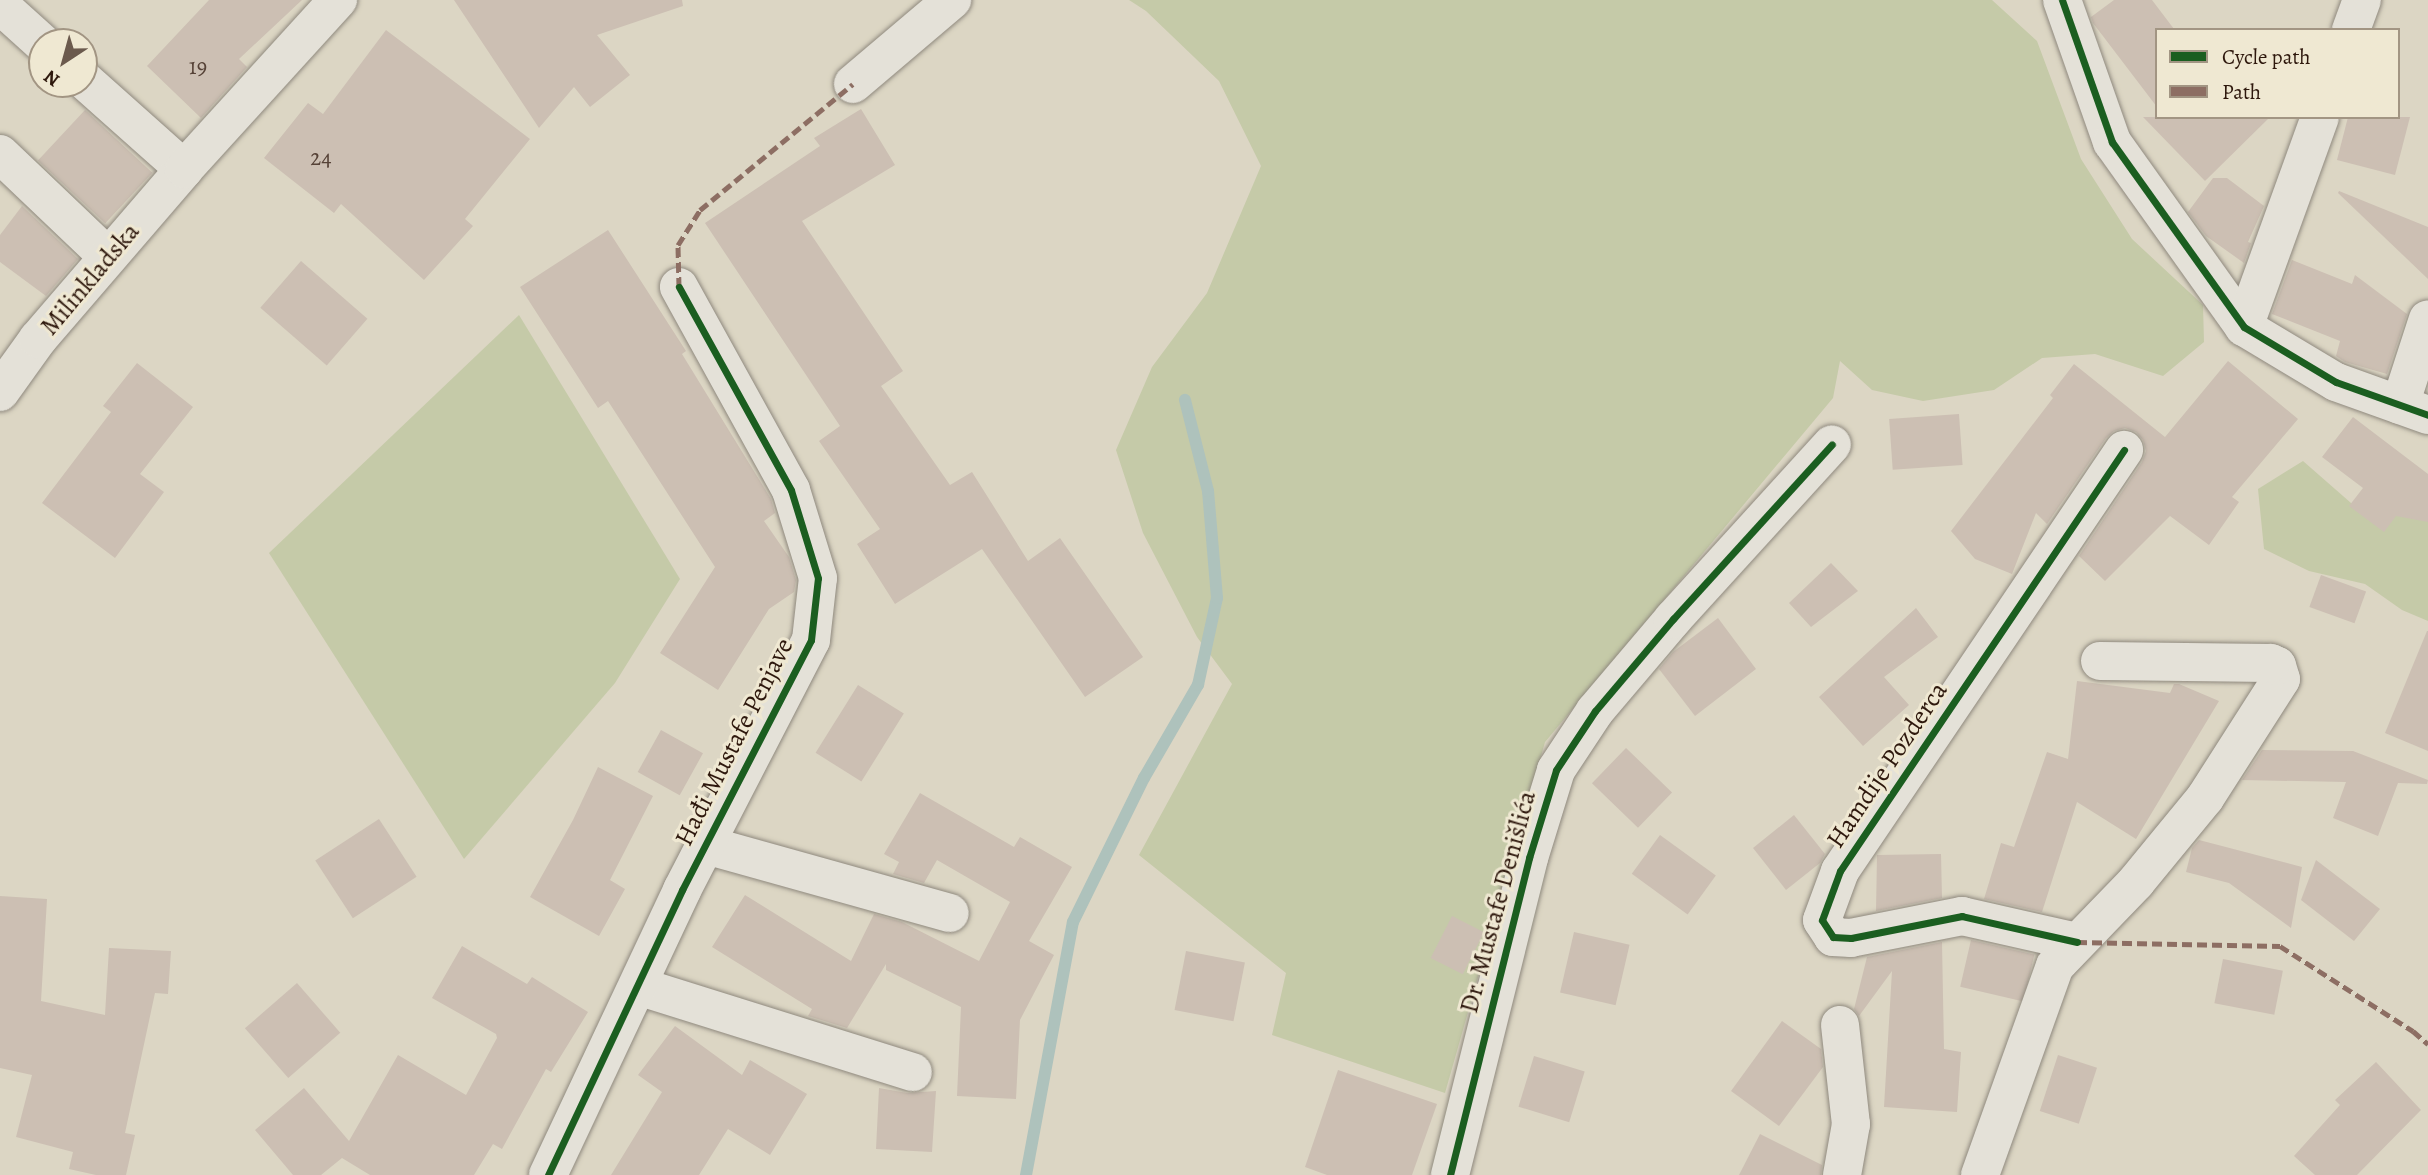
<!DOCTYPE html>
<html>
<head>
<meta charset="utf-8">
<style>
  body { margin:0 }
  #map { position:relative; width:2428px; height:1175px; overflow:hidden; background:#dcd6c4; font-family:Alegreya,serif }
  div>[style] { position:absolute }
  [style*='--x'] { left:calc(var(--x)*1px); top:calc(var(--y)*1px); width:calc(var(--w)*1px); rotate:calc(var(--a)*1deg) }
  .green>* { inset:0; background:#c5caa8 }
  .stream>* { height:12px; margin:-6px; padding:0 6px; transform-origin:6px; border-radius:6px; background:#aec2bc }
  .building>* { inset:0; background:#ccbfb3; transform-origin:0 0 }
  .roads { filter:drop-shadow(0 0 2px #8f897e) drop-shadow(0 0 2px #8f897e) }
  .minor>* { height:38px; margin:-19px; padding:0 19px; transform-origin:19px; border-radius:19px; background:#e4e1d8 }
  .quiet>* { height:5px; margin-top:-2.5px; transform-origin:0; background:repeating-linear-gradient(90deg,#8d6e63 0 10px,transparent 0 15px) }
  .cycleway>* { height:7px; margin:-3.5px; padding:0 3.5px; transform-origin:3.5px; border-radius:3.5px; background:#1b5e20 }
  span { translate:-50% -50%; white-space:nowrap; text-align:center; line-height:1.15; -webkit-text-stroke:6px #efe8d2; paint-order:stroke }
  .number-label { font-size:23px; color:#564237 }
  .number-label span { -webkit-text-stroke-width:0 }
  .street-label { font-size:26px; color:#2e180d }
  .legend { position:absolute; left:2155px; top:28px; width:245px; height:91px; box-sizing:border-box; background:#efe8d2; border:2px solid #a29583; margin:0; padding:9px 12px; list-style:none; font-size:21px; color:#2e180d }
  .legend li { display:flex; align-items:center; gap:14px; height:35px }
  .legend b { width:35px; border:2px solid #a29583 }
  .north { position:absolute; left:28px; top:28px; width:70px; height:70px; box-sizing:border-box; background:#efe8d2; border:2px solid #a29583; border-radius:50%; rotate:216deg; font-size:19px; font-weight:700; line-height:28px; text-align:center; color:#2e180d }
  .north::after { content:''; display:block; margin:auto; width:24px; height:32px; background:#6b5a4d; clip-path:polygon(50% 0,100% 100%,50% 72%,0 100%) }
</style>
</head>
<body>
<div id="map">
  <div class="green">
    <i style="clip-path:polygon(1129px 0,1992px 0,2037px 41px,2081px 159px,2132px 239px,2203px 305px,2204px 342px,2163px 376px,2095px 354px,2042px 358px,1994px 390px,1923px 401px,1872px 390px,1840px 361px,1833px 398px,1545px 742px,1445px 1093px,1272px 1035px,1286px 973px,1139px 855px,1232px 684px,1197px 637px,1143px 533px,1116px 450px,1152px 367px,1207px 293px,1261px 166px,1219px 81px,1146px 11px)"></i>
    <i style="clip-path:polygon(519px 315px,680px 579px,615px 683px,464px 859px,269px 553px)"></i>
    <i style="clip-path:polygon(2303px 461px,2351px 503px,2428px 505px,2428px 621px,2402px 610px,2365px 584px,2309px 571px,2264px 549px,2258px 489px)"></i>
  </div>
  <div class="stream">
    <i style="--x:1026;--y:1175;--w:257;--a:-79.5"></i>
    <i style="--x:1073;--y:922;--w:161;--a:-63.8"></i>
    <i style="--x:1144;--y:778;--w:108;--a:-59.9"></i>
    <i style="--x:1198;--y:685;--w:89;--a:-77.7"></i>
    <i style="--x:1217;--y:598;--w:107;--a:-94.8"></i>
    <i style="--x:1208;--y:491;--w:94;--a:-104.2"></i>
  </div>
  <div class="building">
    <i style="clip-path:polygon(209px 0,302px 0,239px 59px,247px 67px,201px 118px,147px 66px)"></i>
    <i style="clip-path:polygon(454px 0,682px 0,683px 6px,597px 35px,630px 75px,590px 107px,574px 87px,539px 128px)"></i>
    <i style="clip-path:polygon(2114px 0,2152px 0,2174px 29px,2157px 30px,2157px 107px,2093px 23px,2091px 17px)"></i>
    <i style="clip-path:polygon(386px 30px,530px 139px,465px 219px,473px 226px,424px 280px,341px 204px,334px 213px,264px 158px,308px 103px,323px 114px)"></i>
    <i style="clip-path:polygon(861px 109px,895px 165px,802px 221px,903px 371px,881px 386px,950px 485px,972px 472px,1028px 561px,1060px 538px,1143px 657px,1085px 697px,982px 549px,895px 604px,857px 544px,880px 529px,819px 441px,840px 426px,705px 223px,820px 146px,814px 138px)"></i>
    <i style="left:85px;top:110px;width:92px;height:69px;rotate:43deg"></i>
    <i style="clip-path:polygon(2143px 117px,2270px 117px,2205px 181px)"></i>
    <i style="clip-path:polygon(2348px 117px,2410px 117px,2395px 175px,2337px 160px)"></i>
    <i style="clip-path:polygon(2213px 178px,2227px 178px,2264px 206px,2248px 242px,2251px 243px,2244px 263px,2206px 236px,2188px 212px)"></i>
    <i style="clip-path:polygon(2339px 191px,2428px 227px,2428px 279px,2338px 193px)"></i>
    <i style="clip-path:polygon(22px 206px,78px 259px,46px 296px,0 262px,0 235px)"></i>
    <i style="clip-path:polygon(608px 230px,686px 351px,682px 354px,771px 499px,775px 513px,764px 521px,789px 557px,796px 580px,794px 592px,769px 609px,718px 690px,660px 653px,715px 567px,608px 401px,598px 408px,520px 287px)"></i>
    <i style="clip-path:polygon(2292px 260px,2352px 284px,2355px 275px,2407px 314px,2387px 374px,2345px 362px,2336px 356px,2340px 341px,2272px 314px)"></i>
    <i style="left:301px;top:261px;width:88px;height:62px;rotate:41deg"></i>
    <i style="clip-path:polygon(2228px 361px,2298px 419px,2232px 497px,2239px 502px,2209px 545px,2170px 516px,2105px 581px,2079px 556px,2142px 462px,2146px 451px,2143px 440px,2136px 432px,2125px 428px,2114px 431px,2106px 438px,2047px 524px,2036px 513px,2012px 574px,1975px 559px,1951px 531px,2053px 398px,2050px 395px,2074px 364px,2165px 437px)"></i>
    <i style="clip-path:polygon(137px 363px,193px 407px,140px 474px,164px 492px,115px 558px,42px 503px,111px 412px,103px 406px)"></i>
    <i style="left:1959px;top:414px;width:51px;height:70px;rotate:86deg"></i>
    <i style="clip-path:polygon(2353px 417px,2428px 474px,2428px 522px,2396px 516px,2384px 532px,2349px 506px,2363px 488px,2322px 457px)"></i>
    <i style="clip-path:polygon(1831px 563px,1858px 591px,1811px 627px,1789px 603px)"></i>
    <i style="left:2321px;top:575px;width:48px;height:34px;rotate:20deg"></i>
    <i style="clip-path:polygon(1916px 608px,1938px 637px,1884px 677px,1909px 705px,1863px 746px,1819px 697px)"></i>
    <i style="clip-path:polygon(1718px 618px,1756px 669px,1695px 716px,1659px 669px,1673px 652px)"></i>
    <i style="clip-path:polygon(2427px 631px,2428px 631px,2428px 751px,2385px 733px)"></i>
    <i style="clip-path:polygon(2077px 681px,2170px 693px,2174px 684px,2179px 684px,2219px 701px,2136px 839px,2077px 802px,2042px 912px,1984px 899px,2001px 843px,2014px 847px,2047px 752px,2068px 759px)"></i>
    <i style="left:858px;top:685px;width:54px;height:80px;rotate:32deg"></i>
    <i style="left:661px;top:730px;width:48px;height:48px;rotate:29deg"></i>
    <i style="left:1626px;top:748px;width:64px;height:49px;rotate:44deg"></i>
    <i style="clip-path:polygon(2262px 750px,2353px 751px,2428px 780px,2427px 784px,2398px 783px,2378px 836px,2333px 818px,2346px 782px,2242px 780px)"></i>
    <i style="clip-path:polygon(598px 767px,653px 796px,610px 880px,625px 889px,599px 936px,530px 897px,573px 820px)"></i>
    <i style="clip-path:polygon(920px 793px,1014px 847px,1020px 837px,1072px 867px,1029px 941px,1054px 955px,1020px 1020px,1016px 1099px,957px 1096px,961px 1007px,886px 970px,886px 964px,847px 1028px,808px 1016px,812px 1009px,712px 947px,745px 895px,851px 961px,874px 914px,902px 922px,979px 961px,1010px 902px,937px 860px,924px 883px,893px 874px,899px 862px,884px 854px)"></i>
    <i style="clip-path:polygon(1794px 815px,1825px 854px,1820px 863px,1786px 890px,1753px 848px)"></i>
    <i style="left:379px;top:819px;width:69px;height:76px;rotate:57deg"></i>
    <i style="left:1660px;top:835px;width:69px;height:48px;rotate:36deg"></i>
    <i style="clip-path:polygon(2199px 840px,2302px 867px,2291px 928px,2229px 883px,2186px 872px,2192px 848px)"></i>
    <i style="clip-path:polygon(1941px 854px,1942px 898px,1876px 911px,1877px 855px)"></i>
    <i style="clip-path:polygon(2316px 860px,2380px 909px,2354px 941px,2301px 900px)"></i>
    <i style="clip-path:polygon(0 896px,47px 899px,41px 1001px,105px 1015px,109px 948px,171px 951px,168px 994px,155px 993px,125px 1133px,135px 1135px,126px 1175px,96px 1175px,69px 1169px,73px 1152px,16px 1137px,32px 1075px,0 1068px)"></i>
    <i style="left:1452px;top:916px;width:36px;height:47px;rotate:27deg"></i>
    <i style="left:1574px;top:932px;width:57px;height:62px;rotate:13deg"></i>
    <i style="left:1971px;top:940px;width:65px;height:48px;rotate:13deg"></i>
    <i style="clip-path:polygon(1942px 942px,1944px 1049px,1961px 1052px,1957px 1112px,1884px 1107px,1892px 971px,1859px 1016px,1854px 1009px,1867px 957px)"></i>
    <i style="clip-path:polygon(462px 946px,527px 984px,532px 977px,588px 1012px,551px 1072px,546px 1069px,502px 1149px,493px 1144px,474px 1175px,370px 1175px,342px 1158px,321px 1175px,293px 1175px,255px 1130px,304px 1088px,349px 1141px,398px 1055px,466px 1095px,497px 1038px,496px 1034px,432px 998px)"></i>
    <i style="left:1186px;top:951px;width:60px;height:60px;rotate:11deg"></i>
    <i style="left:2223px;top:959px;width:61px;height:45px;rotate:11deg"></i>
    <i style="left:297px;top:983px;width:66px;height:69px;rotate:49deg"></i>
    <i style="clip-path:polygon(1782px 1021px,1821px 1049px,1823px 1067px,1779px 1126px,1731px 1091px)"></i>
    <i style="clip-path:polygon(675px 1026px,742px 1075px,750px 1060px,807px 1094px,770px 1155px,728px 1129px,699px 1175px,611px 1175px,662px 1092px,638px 1075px)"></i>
    <i style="left:2058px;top:1055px;width:41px;height:59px;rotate:18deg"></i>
    <i style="left:1534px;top:1056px;width:53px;height:53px;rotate:17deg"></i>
    <i style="clip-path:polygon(2376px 1062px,2421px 1110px,2357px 1175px,2315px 1175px,2294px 1156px,2340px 1105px,2335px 1100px)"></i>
    <i style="clip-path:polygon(1338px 1070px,1437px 1104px,1412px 1175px,1327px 1175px,1305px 1167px)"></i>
    <i style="clip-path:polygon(879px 1088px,907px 1093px,936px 1091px,932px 1152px,876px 1149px)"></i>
    <i style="clip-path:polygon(1760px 1134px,1822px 1165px,1821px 1175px,1739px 1175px)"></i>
  </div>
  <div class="roads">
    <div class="minor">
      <i style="--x:2062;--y:0;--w:151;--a:70.6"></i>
      <i style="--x:2112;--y:142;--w:227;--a:54.5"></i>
      <i style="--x:2244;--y:327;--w:107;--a:30.9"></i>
      <i style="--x:2336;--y:382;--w:98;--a:19.7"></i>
      <i style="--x:0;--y:5;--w:57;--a:42.1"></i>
      <i style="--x:2351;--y:30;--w:32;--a:-70"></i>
      <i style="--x:84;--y:80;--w:134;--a:41.7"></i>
      <i style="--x:853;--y:84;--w:130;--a:-40.3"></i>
      <i style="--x:0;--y:154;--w:149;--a:43.6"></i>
      <i style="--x:2244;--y:327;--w:223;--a:-70.1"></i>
      <i style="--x:0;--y:392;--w:65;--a:-54.4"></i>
      <i style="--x:38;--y:339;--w:224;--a:-49.3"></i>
      <i style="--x:184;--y:169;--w:229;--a:-47.7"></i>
      <i style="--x:2400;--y:405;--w:90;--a:-72"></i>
      <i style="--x:706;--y:845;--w:253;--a:15.6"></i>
      <i style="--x:2077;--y:942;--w:118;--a:-167.3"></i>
      <i style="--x:1962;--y:916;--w:113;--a:168.8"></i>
      <i style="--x:1851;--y:938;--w:18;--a:-177"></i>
      <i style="--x:1833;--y:937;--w:20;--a:-123"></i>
      <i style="--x:1822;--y:920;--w:52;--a:-69.8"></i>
      <i style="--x:1840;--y:871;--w:508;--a:-56"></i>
      <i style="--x:638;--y:986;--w:288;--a:17.4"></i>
      <i style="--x:1840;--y:1025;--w:100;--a:83.7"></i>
      <i style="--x:1851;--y:1124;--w:52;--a:100"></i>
      <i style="--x:548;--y:1175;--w:315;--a:-64.8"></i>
      <i style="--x:682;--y:890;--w:281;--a:-62.7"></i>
      <i style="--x:811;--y:640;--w:62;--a:-83.6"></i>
      <i style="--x:818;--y:578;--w:92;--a:-107.1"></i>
      <i style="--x:791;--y:490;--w:232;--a:-118.9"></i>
      <i style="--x:1450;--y:1175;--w:327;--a:-76"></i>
      <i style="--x:1529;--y:858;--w:92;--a:-72.9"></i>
      <i style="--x:1556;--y:770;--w:71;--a:-56.5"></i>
      <i style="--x:1595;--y:711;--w:121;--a:-49.7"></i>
      <i style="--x:1673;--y:619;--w:236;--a:-47.7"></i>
      <i style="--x:1980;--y:1175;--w:222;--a:-70.3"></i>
      <i style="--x:2055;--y:966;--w:117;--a:-46"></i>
      <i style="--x:2136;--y:882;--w:109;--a:-50.6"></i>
      <i style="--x:2205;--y:798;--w:141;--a:-57.4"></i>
      <i style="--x:2281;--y:679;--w:14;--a:-107"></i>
      <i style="--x:2277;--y:666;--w:7;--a:-153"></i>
      <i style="--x:2271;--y:663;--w:171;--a:-179.3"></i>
    </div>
  </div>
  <div class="quiet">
    <i style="--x:679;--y:287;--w:42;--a:-91.4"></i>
    <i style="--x:678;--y:245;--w:41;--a:-57.8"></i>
    <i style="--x:700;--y:210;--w:198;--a:-39.5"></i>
    <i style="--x:2077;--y:942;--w:203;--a:1.1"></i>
    <i style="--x:2280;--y:946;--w:158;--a:32.6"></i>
    <i style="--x:2413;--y:1031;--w:20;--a:41"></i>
  </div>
  <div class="cycleway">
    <i style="--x:2062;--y:0;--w:151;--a:70.6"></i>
    <i style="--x:2112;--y:142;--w:227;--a:54.5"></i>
    <i style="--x:2244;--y:327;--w:107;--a:30.9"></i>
    <i style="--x:2336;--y:382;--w:98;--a:19.7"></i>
    <i style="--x:2077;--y:942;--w:118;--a:-167.3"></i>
    <i style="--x:1962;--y:916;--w:113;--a:168.8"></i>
    <i style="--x:1851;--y:938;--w:18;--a:-177"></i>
    <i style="--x:1833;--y:937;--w:20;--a:-123"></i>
    <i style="--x:1822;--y:920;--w:52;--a:-69.8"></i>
    <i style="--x:1840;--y:871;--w:508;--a:-56"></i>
    <i style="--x:548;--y:1175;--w:315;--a:-64.8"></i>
    <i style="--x:682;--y:890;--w:281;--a:-62.7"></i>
    <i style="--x:811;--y:640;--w:62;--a:-83.6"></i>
    <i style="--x:818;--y:578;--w:92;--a:-107.1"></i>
    <i style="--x:791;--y:490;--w:232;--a:-118.9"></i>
    <i style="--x:1450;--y:1175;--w:327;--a:-76"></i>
    <i style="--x:1529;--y:858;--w:92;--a:-72.9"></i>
    <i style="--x:1556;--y:770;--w:71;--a:-56.5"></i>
    <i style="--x:1595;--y:711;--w:121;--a:-49.7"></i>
    <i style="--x:1673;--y:619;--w:236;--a:-47.7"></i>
  </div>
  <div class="number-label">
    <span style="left:198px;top:67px">19</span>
    <span style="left:321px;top:158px">24</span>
  </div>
  <div class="street-label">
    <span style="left:90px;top:279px;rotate:-50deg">Milinkladska</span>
    <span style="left:734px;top:742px;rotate:-63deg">Hađi Mustafe Penjave</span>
    <span style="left:1887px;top:765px;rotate:-56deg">Hamdije Pozderca</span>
    <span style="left:1498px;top:902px;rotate:-75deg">Dr. Mustafe Denišlića</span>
  </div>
  <ul class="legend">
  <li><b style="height:9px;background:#1b5e20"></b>Cycle path</li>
  <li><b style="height:9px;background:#8d6e63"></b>Path</li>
  </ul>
  <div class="north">N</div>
</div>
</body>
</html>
